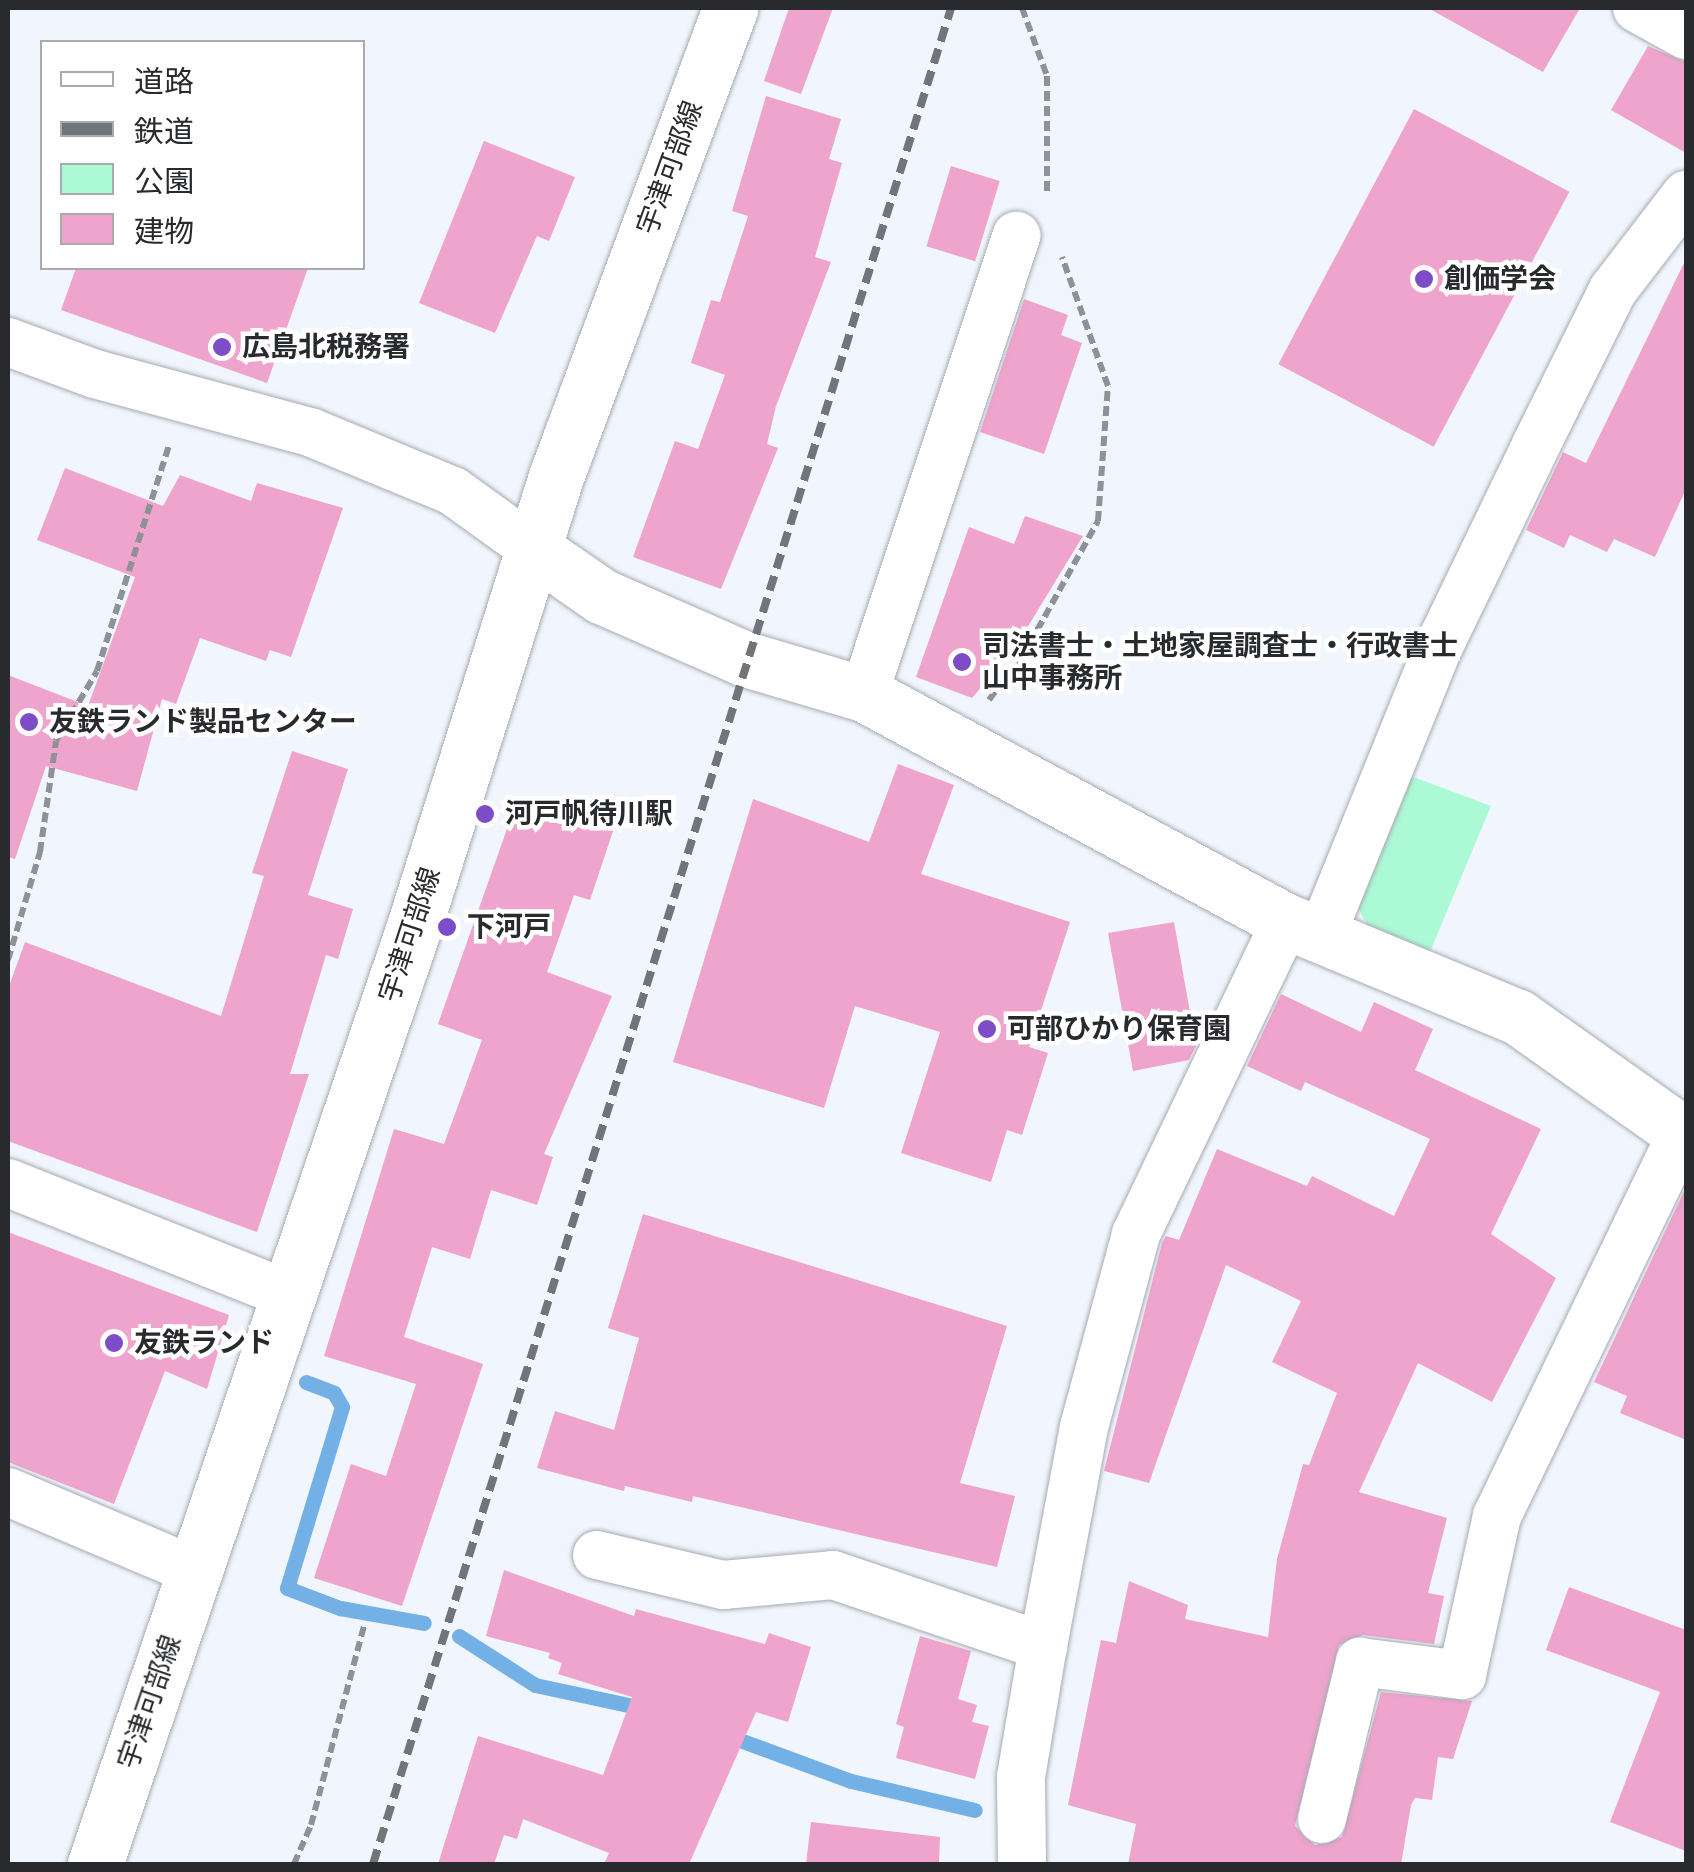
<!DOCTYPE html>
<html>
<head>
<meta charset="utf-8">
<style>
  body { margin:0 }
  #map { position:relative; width:1694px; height:1872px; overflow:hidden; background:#f1f6fe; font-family:Raleway,"Noto Sans JP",sans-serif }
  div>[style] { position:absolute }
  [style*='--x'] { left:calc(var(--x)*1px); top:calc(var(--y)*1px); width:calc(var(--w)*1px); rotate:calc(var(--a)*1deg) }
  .green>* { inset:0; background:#acf9d6 }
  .stream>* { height:15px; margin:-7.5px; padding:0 7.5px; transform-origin:7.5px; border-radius:7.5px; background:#73b0e6 }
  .building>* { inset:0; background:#eea4cd; transform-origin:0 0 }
  .path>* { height:6px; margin-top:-3px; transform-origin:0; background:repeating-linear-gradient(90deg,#8e9297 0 10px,transparent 0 15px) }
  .roads { filter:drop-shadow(0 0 2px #a6aab2) drop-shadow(0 0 2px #a6aab2) }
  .minor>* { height:48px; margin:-24px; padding:0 24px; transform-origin:24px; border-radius:24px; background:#fff }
  .tertiary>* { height:55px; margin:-27.5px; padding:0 27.5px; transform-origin:27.5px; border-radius:27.5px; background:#fff }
  .secondary>* { height:55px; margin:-27.5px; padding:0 27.5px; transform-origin:27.5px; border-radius:27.5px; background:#fff }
  .rail>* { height:8px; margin-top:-4px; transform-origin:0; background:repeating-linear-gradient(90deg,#717579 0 15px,transparent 0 23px) }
  .dots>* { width:28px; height:28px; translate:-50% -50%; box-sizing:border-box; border:5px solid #fff; border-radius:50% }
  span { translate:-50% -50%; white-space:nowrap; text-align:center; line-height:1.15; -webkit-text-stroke:9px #fff; paint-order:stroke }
  .street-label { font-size:28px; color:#282a2d }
  .poi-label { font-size:28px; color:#282a2d; font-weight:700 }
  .left { translate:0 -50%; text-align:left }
  .frame { position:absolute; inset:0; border:10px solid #282a2d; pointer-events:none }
  .legend { position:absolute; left:40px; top:40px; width:325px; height:230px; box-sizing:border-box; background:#fff; border:2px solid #a9aaab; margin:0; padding:12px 18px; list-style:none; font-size:30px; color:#282a2d }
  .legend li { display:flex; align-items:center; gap:20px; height:50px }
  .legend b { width:50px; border:2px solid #a9aaab }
</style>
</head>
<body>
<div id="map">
  <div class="green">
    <i style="clip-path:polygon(1408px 775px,1491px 806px,1429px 954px,1371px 932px,1357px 906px)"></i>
  </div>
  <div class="stream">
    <i style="--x:306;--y:1382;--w:30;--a:21"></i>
    <i style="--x:334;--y:1393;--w:16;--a:60"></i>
    <i style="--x:342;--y:1407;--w:189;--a:106.9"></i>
    <i style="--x:287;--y:1588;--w:57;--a:20.7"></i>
    <i style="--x:340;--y:1608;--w:85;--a:10.1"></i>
    <i style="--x:459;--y:1636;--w:90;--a:32.8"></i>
    <i style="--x:535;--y:1685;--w:115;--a:12.1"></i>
    <i style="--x:726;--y:1735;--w:133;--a:20.2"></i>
    <i style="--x:851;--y:1781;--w:127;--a:13.2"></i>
  </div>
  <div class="building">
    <i style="clip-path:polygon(789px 8px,833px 8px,801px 94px,764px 81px)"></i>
    <i style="clip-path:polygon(1428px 8px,1580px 8px,1543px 72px)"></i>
    <i style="clip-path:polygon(1648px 46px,1686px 62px,1686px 153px,1611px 110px)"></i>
    <i style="clip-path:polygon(766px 96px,841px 119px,829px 159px,842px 163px,815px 257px,831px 262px,776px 406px,767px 444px,778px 448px,721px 589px,633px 557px,675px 441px,698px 449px,725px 375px,691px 363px,711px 300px,720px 302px,748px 216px,732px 211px)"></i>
    <i style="left:1414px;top:109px;width:176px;height:289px;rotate:28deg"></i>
    <i style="clip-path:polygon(484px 141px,575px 177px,549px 241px,537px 236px,495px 333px,419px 303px)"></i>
    <i style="left:951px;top:166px;width:51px;height:84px;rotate:17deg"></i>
    <i style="clip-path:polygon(1686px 259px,1686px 489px,1655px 557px,1614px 539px,1607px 552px,1570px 535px,1564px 548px,1526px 530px,1563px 452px,1586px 463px)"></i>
    <i style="clip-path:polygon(76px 268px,308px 268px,267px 383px,61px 310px)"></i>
    <i style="clip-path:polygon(1024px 299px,1068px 315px,1061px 335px,1082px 343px,1044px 454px,980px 432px)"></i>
    <i style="clip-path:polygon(65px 468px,163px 506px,180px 475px,251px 501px,257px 483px,343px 508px,291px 657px,270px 650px,266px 661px,200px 638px,176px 704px,162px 699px,137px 791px,46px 766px,15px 859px,8px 857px,8px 675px,88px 706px,135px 577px,37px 540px)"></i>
    <i style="clip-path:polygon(1025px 516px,1083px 536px,1016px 646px,972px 698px,916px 677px,969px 527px,1014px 544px)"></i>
    <i style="clip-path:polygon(292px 751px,348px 769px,308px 895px,353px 909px,338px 959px,326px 955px,290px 1074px,309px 1074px,257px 1232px,8px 1141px,8px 989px,25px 942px,221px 1016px,264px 876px,252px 873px)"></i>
    <i style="clip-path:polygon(898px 764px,954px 785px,921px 874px,1070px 922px,1029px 1047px,1048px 1053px,1022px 1135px,1007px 1130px,991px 1182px,901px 1153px,940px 1032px,855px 1006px,824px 1108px,673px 1062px,753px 799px,869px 842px)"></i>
    <i style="clip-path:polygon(518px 798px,613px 831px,590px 900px,574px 895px,547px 972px,612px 996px,544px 1154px,553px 1157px,537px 1205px,491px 1190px,470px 1259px,432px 1247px,404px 1337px,483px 1364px,402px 1606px,314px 1578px,351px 1464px,386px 1476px,416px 1384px,324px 1356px,394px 1129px,444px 1144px,482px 1040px,438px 1024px)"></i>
    <i style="clip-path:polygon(1174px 922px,1196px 1046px,1189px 1060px,1133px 1071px,1108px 933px)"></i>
    <i style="clip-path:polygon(1281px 994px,1361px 1032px,1374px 1002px,1433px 1029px,1415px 1070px,1541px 1129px,1491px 1234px,1556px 1278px,1492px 1402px,1418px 1363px,1359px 1492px,1447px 1518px,1428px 1593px,1444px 1596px,1434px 1644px,1363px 1635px,1339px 1645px,1295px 1826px,1315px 1845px,1342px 1837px,1381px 1692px,1472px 1701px,1453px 1759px,1438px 1757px,1432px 1800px,1415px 1798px,1411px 1805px,1401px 1864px,1128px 1864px,1136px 1824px,1068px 1805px,1101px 1640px,1116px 1643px,1129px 1581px,1188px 1605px,1185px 1619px,1268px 1637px,1277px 1559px,1303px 1464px,1309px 1465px,1337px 1393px,1272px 1362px,1301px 1301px,1226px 1265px,1149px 1483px,1104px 1471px,1162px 1243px,1166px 1236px,1179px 1240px,1217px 1149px,1307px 1186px,1312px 1176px,1394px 1216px,1430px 1139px,1305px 1082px,1301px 1091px,1247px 1066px)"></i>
    <i style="clip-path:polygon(1686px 1187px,1686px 1440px,1620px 1413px,1627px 1396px,1594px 1382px)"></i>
    <i style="clip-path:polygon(643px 1214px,1007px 1326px,960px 1483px,1015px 1496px,997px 1567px,693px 1496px,692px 1502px,625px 1486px,624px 1491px,537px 1468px,555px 1411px,614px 1430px,639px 1338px,608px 1328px)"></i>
    <i style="clip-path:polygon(8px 1232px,229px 1315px,207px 1389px,165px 1371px,114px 1504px,8px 1462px)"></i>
    <i style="clip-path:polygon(504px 1570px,634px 1616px,636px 1609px,765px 1644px,769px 1633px,811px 1647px,788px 1722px,756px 1712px,689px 1864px,604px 1864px,609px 1853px,523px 1819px,517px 1839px,504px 1835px,494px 1864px,438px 1864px,478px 1736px,603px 1775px,632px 1697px,558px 1674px,562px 1663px,548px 1658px,550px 1653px,486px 1636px)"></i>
    <i style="clip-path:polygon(1569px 1587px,1686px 1630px,1686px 1851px,1610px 1822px,1660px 1692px,1546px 1650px)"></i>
    <i style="clip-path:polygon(920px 1636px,971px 1651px,958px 1699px,977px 1705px,972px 1722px,989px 1726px,975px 1779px,896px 1758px,904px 1727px,896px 1724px)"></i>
    <i style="clip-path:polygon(811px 1822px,940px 1837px,939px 1864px,806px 1864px)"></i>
  </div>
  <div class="path">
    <i style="--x:1022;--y:8;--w:72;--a:69.8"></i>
    <i style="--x:1047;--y:76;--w:120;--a:90"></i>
    <i style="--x:989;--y:700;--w:70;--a:-54.3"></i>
    <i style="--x:1030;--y:643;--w:140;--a:-60.9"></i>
    <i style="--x:1098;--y:521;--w:135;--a:-85.8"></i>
    <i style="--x:1108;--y:386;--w:137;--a:-109.6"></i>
    <i style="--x:8;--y:960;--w:113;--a:-73.5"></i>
    <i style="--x:40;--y:852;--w:112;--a:-81.8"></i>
    <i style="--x:56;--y:741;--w:81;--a:-59.6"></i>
    <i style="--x:97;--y:671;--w:237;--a:-72.3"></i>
    <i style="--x:294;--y:1864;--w:43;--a:-66.4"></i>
    <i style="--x:311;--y:1825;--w:206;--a:-75.1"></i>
  </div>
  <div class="roads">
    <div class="minor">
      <i style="--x:1637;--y:8;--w:56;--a:28.9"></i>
      <i style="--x:8;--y:342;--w:93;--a:20.2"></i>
      <i style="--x:95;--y:374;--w:223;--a:15.1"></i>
      <i style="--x:310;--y:432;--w:155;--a:22.4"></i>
      <i style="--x:453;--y:491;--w:97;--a:35.8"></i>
      <i style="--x:864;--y:694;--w:483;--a:-71.6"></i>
      <i style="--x:1321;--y:936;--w:313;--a:-67.9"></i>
      <i style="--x:1439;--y:646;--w:223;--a:-64.2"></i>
      <i style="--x:1536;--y:445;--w:173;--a:-63.6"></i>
      <i style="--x:1613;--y:290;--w:120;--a:-52.5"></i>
      <i style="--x:8;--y:1183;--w:302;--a:21.7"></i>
      <i style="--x:8;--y:1492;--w:203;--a:22.9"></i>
      <i style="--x:597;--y:1555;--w:130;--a:13.4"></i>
      <i style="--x:723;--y:1585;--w:110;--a:-5.2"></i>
      <i style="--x:833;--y:1575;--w:222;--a:18.7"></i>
      <i style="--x:1322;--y:1819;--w:162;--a:-76.4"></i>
      <i style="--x:1360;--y:1662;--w:103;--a:7.3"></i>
      <i style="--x:1462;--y:1675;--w:163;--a:-77.6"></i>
      <i style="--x:1497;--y:1516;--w:425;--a:-64.2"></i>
      <i style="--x:1022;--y:1864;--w:87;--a:-90.7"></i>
      <i style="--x:1021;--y:1777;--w:133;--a:-80.5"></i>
      <i style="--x:1043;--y:1646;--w:223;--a:-79.4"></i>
      <i style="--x:1084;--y:1427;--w:200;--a:-74.9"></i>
      <i style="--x:1136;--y:1234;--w:347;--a:-64.4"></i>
    </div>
    <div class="tertiary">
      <i style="--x:532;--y:548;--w:84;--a:34.8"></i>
      <i style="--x:601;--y:596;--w:157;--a:23.6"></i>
      <i style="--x:745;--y:659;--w:124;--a:16.4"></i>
      <i style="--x:864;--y:694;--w:479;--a:28.3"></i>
      <i style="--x:1286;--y:921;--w:251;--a:22.5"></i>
      <i style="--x:1518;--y:1017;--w:206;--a:35.3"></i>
    </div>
    <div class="secondary">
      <i style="--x:95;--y:1864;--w:990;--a:-71.2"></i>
      <i style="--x:414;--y:927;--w:475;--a:-72.5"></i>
      <i style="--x:557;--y:474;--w:497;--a:-69.6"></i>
    </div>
  </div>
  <div class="rail">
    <i style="--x:373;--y:1864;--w:1944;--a:-72.7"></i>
  </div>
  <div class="dots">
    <i style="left:1424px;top:279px;background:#7c4dc6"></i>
    <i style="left:222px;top:347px;background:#7c4dc6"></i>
    <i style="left:962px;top:662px;background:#7c4dc6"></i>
    <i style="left:29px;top:722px;background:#7c4dc6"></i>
    <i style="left:485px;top:814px;background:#7c4dc6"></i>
    <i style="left:447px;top:927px;background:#7c4dc6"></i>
    <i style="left:987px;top:1029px;background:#7c4dc6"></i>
    <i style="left:114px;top:1343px;background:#7c4dc6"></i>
  </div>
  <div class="street-label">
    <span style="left:670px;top:168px;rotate:-70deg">宇津可部線</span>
    <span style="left:410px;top:935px;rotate:-72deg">宇津可部線</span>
    <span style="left:150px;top:1702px;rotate:-71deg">宇津可部線</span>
  </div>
  <div class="poi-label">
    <span class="left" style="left:1444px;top:279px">創価学会</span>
    <span class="left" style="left:242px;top:347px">広島北税務署</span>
    <span class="left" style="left:982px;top:662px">司法書士・土地家屋調査士・行政書士<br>山中事務所</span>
    <span class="left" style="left:49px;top:722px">友鉄ランド製品センター</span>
    <span class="left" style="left:505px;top:814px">河戸帆待川駅</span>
    <span class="left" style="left:467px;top:927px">下河戸</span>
    <span class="left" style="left:1007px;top:1029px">可部ひかり保育園</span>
    <span class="left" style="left:134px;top:1343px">友鉄ランド</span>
  </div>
  <div class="frame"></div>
  <ul class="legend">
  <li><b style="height:12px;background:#fff"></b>道路</li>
  <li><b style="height:12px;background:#717579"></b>鉄道</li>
  <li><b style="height:28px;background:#acf9d6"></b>公園</li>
  <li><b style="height:28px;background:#eea4cd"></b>建物</li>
  </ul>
</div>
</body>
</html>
